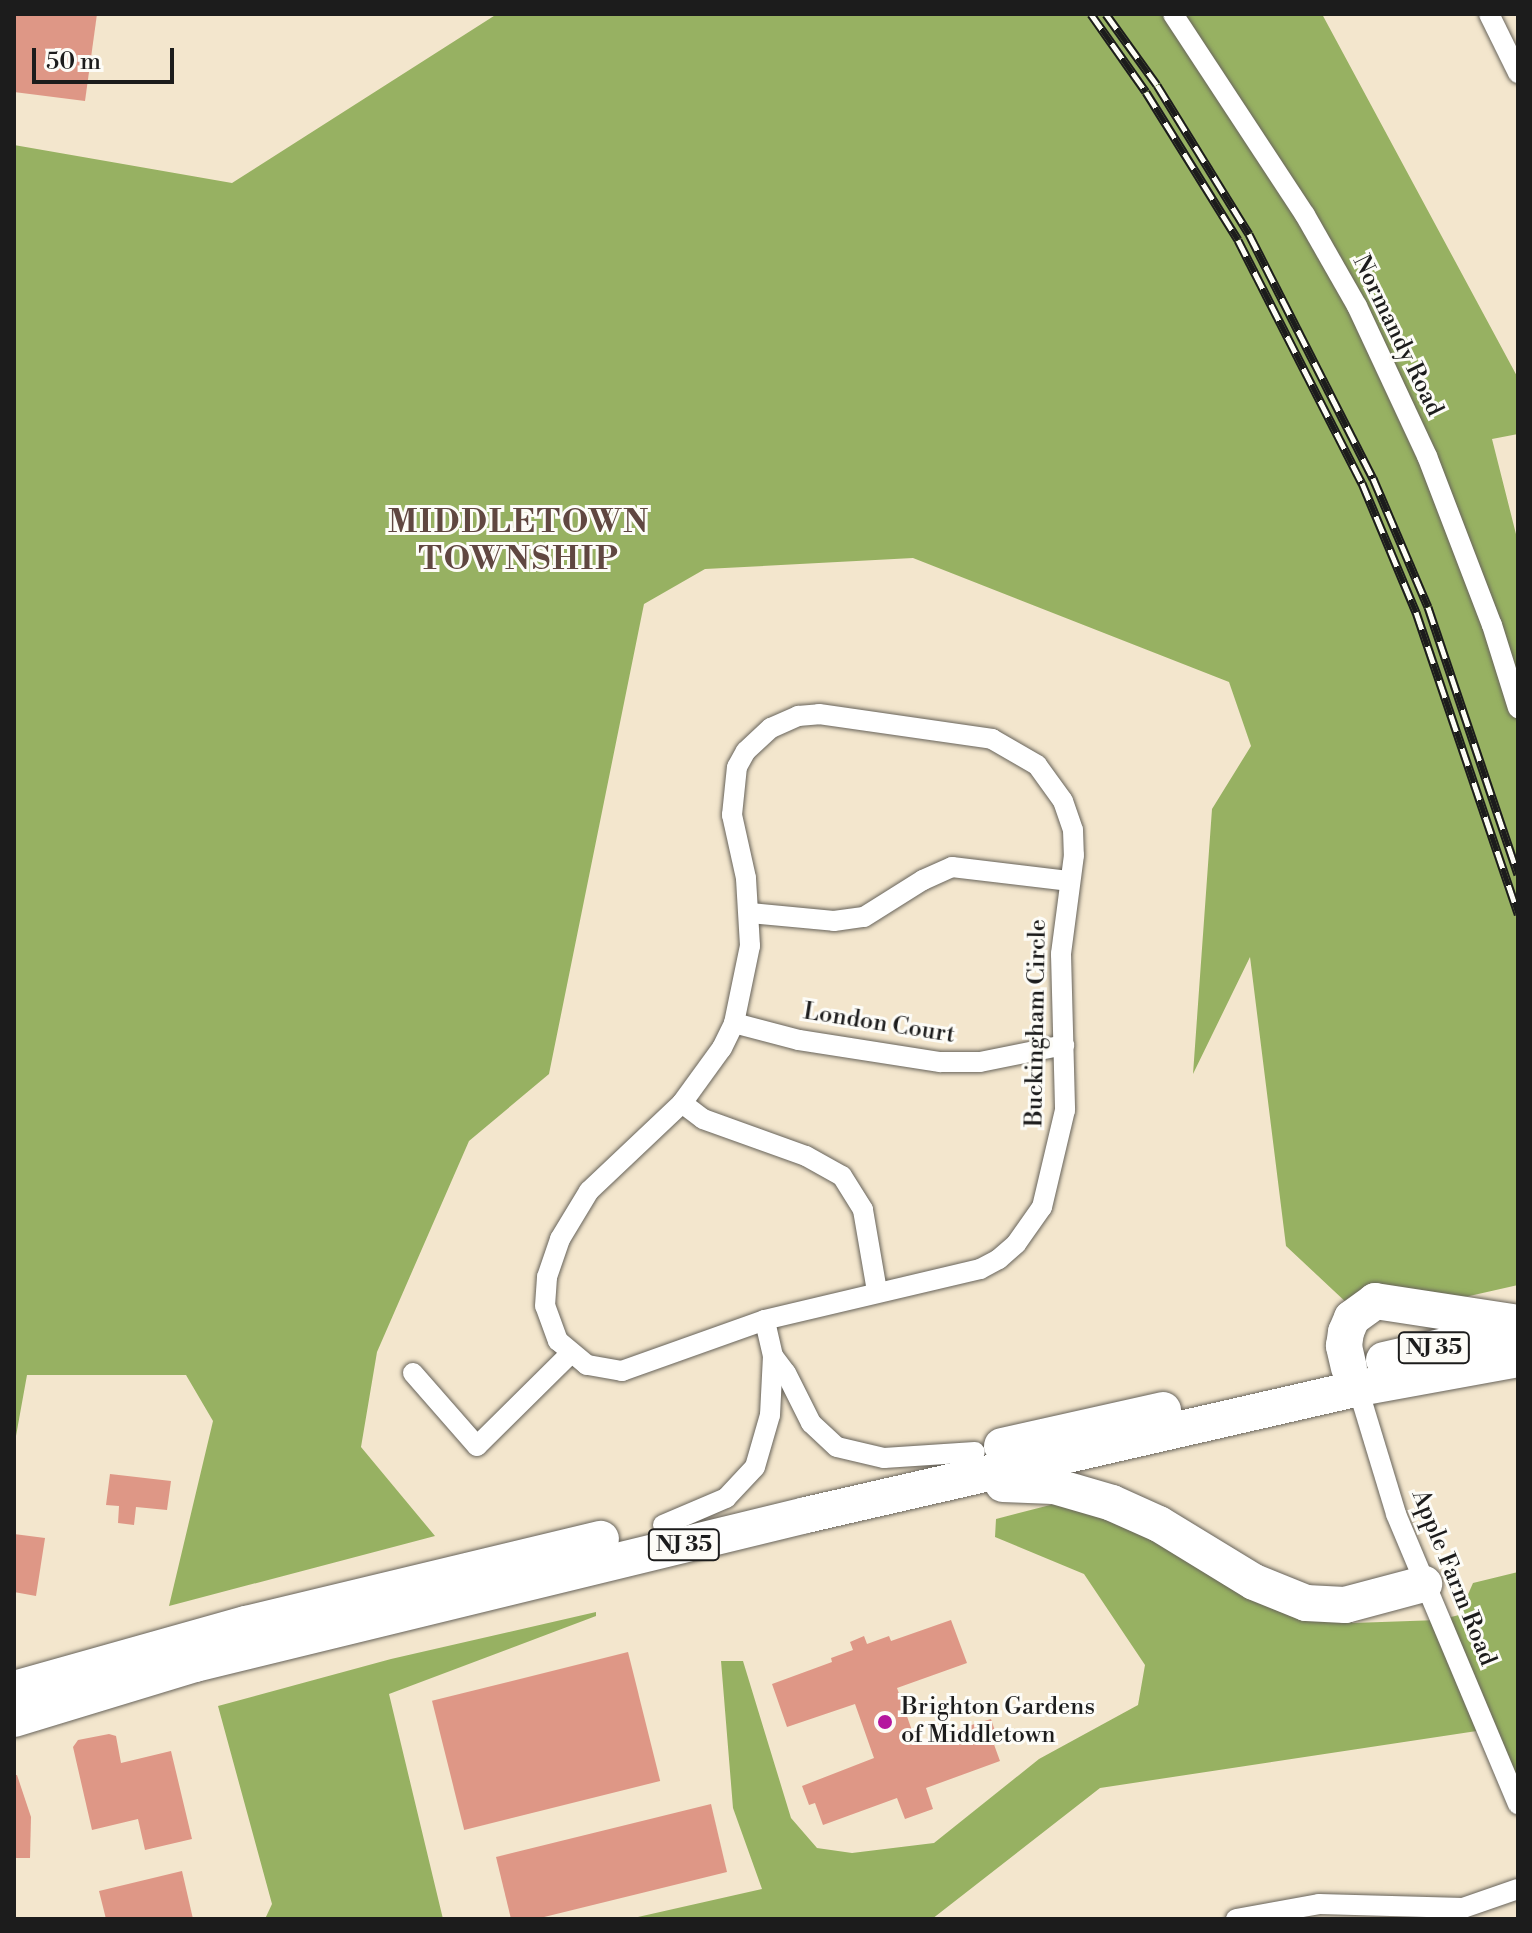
<!DOCTYPE html>
<html>
<head>
<meta charset="utf-8">
<style>
  body { margin:0 }
  #map { position:relative; width:1532px; height:1933px; overflow:hidden; background:#f3e6cd; font-family:"Libre Bodoni",serif }
  div>[style] { position:absolute }
  [style*='--x'] { left:calc(var(--x)*1px); top:calc(var(--y)*1px); width:calc(var(--w)*1px); rotate:calc(var(--a)*1deg) }
  .forest>* { inset:0; background:#97b162 }
  .building>* { inset:0; background:#de9786; transform-origin:0 0 }
  .roads { filter:drop-shadow(0 0 2px #67635a) drop-shadow(0 0 2px #67635a) }
  .street>* { height:20px; margin:-10px; padding:0 10px; transform-origin:10px; border-radius:10px; background:#fff }
  .highway>* { height:36px; margin:-18px; padding:0 18px; transform-origin:18px; border-radius:18px; background:#fff }
  .rail>* { height:9px; margin-top:-4.5px; transform-origin:0; background:repeating-linear-gradient(90deg,#fdfcf7 0 18px,#1c1c1c 0 36px); box-sizing:border-box; border-block:2px solid #1c1c1c }
  .dots>* { width:22px; height:22px; translate:-50% -50%; box-sizing:border-box; border:4px solid #fdfcf7; border-radius:50% }
  span { translate:-50% -50%; white-space:nowrap; text-align:center; line-height:1.15; -webkit-text-stroke:6px #fdfcf7; paint-order:stroke }
  .shield-label span { padding:2px 6px; background:#fdfcf7; border:2px solid; border-radius:6px; -webkit-text-stroke-width:0 }
  .shield-label { font-size:22px; color:#1c1c1c; font-weight:700 }
  .street-label { font-size:24px; color:#1c1c1c }
  .poi-label { font-size:24px; color:#1c1c1c }
  .left { translate:0 -50%; text-align:left }
  .district-label { font-size:32px; color:#604741; font-weight:700; letter-spacing:2px }
  .frame { position:absolute; inset:0; border:16px solid #1c1c1c; pointer-events:none }
  .scale { position:absolute; left:32px; top:48px; width:142px; height:36px; box-sizing:border-box; border:4px solid #1c1c1c; border-top:0; padding-left:10px; font-size:24px; line-height:28px; white-space:nowrap; color:#1c1c1c; -webkit-text-stroke:6px #fdfcf7; paint-order:stroke }
</style>
</head>
<body>
<div id="map">
  <div class="forest">
    <i style="clip-path:polygon(497px 14px,1322px 14px,1518px 378px,1518px 434px,1492px 439px,1518px 542px,1518px 1285px,1381px 1316px,1349px 1305px,1286px 1246px,1250px 957px,1193px 1074px,1212px 809px,1251px 746px,1229px 682px,913px 558px,705px 569px,644px 604px,549px 1074px,469px 1141px,377px 1352px,361px 1447px,435px 1536px,169px 1606px,213px 1421px,186px 1375px,27px 1375px,14px 1447px,14px 145px,232px 183px)"></i>
    <i style="clip-path:polygon(1062px 1502px,1353px 1623px,1439px 1620px,1459px 1615px,1473px 1583px,1518px 1572px,1518px 1786px,1490px 1729px,1100px 1788px,932px 1919px,629px 1919px,762px 1889px,733px 1808px,721px 1661px,743px 1661px,791px 1818px,817px 1848px,852px 1853px,934px 1843px,1039px 1759px,1138px 1705px,1145px 1665px,1084px 1574px,995px 1537px,996px 1519px)"></i>
    <i style="clip-path:polygon(596px 1612px,596px 1616px,389px 1694px,443px 1919px,265px 1919px,272px 1904px,218px 1706px,391px 1659px)"></i>
  </div>
  <div class="building">
    <i style="clip-path:polygon(14px 14px,97px 14px,85px 101px,14px 92px)"></i>
    <i style="clip-path:polygon(110px 1474px,171px 1481px,167px 1510px,136px 1507px,134px 1525px,118px 1523px,119px 1506px,106px 1505px)"></i>
    <i style="clip-path:polygon(14px 1534px,45px 1538px,36px 1596px,14px 1592px)"></i>
    <i style="clip-path:polygon(951px 1620px,967px 1663px,897px 1688px,916px 1742px,991px 1719px,997px 1737px,992px 1739px,1000px 1761px,926px 1788px,933px 1809px,905px 1819px,897px 1798px,823px 1825px,815px 1803px,809px 1805px,802px 1786px,874px 1758px,855px 1704px,787px 1727px,772px 1684px,832px 1662px,831px 1658px,853px 1650px,850px 1642px,864px 1636px,867px 1644px,889px 1636px,891px 1641px)"></i>
    <i style="left:628px;top:1652px;width:133px;height:202px;rotate:76deg"></i>
    <i style="clip-path:polygon(109px 1734px,116px 1736px,121px 1763px,171px 1751px,192px 1839px,145px 1850px,138px 1819px,92px 1830px,73px 1747px,78px 1740px)"></i>
    <i style="clip-path:polygon(14px 1775px,17px 1775px,31px 1817px,30px 1858px,14px 1858px)"></i>
    <i style="clip-path:polygon(711px 1804px,727px 1872px,536px 1919px,511px 1919px,496px 1857px)"></i>
    <i style="clip-path:polygon(182px 1871px,193px 1919px,106px 1919px,99px 1891px)"></i>
  </div>
  <div class="roads">
    <div class="street">
      <i style="--x:1173;--y:14;--w:240;--a:56.7"></i>
      <i style="--x:1305;--y:215;--w:105;--a:60.3"></i>
      <i style="--x:1357;--y:306;--w:166;--a:65"></i>
      <i style="--x:1427;--y:456;--w:181;--a:69"></i>
      <i style="--x:1492;--y:625;--w:87;--a:72.6"></i>
      <i style="--x:1489;--y:14;--w:66;--a:63.8"></i>
      <i style="--x:819;--y:714;--w:175;--a:8.2"></i>
      <i style="--x:992;--y:739;--w:52;--a:30"></i>
      <i style="--x:1037;--y:765;--w:44;--a:54.2"></i>
      <i style="--x:1063;--y:801;--w:31;--a:71"></i>
      <i style="--x:1073;--y:830;--w:25;--a:88"></i>
      <i style="--x:1074;--y:855;--w:100;--a:97.5"></i>
      <i style="--x:1061;--y:954;--w:156;--a:88.5"></i>
      <i style="--x:1065;--y:1110;--w:100;--a:103.3"></i>
      <i style="--x:1042;--y:1207;--w:45;--a:125.1"></i>
      <i style="--x:1016;--y:1244;--w:23;--a:139"></i>
      <i style="--x:999;--y:1259;--w:21;--a:152"></i>
      <i style="--x:980;--y:1269;--w:221;--a:166.7"></i>
      <i style="--x:765;--y:1320;--w:152;--a:160.4"></i>
      <i style="--x:622;--y:1371;--w:36;--a:-170"></i>
      <i style="--x:587;--y:1365;--w:38;--a:-140"></i>
      <i style="--x:558;--y:1341;--w:37;--a:-110"></i>
      <i style="--x:545;--y:1306;--w:29;--a:-86"></i>
      <i style="--x:547;--y:1277;--w:40;--a:-71.1"></i>
      <i style="--x:560;--y:1239;--w:56;--a:-58.9"></i>
      <i style="--x:589;--y:1191;--w:128;--a:-43.4"></i>
      <i style="--x:682;--y:1103;--w:68;--a:-54"></i>
      <i style="--x:722;--y:1048;--w:28;--a:-64"></i>
      <i style="--x:734;--y:1023;--w:79;--a:-78.3"></i>
      <i style="--x:750;--y:946;--w:68;--a:-93.4"></i>
      <i style="--x:746;--y:878;--w:65;--a:-102.5"></i>
      <i style="--x:732;--y:815;--w:48;--a:-84.1"></i>
      <i style="--x:737;--y:767;--w:18;--a:-61"></i>
      <i style="--x:746;--y:751;--w:34;--a:-43"></i>
      <i style="--x:771;--y:728;--w:30;--a:-24"></i>
      <i style="--x:798;--y:716;--w:21;--a:-5"></i>
      <i style="--x:750;--y:913;--w:84;--a:5.4"></i>
      <i style="--x:834;--y:921;--w:30;--a:-8"></i>
      <i style="--x:864;--y:917;--w:70;--a:-32.1"></i>
      <i style="--x:923;--y:880;--w:32;--a:-24"></i>
      <i style="--x:952;--y:867;--w:119;--a:6.8"></i>
      <i style="--x:734;--y:1023;--w:67;--a:14.7"></i>
      <i style="--x:799;--y:1040;--w:143;--a:8.9"></i>
      <i style="--x:940;--y:1062;--w:40;--a:0"></i>
      <i style="--x:980;--y:1062;--w:86;--a:-11.4"></i>
      <i style="--x:682;--y:1103;--w:26;--a:37"></i>
      <i style="--x:703;--y:1119;--w:109;--a:19.8"></i>
      <i style="--x:806;--y:1156;--w:41;--a:29.1"></i>
      <i style="--x:842;--y:1176;--w:40;--a:58"></i>
      <i style="--x:863;--y:1210;--w:82;--a:80.2"></i>
      <i style="--x:773;--y:1356;--w:21;--a:53"></i>
      <i style="--x:786;--y:1373;--w:56;--a:63.4"></i>
      <i style="--x:811;--y:1423;--w:35;--a:43"></i>
      <i style="--x:837;--y:1447;--w:48;--a:13.2"></i>
      <i style="--x:884;--y:1458;--w:91;--a:-3.8"></i>
      <i style="--x:413;--y:1373;--w:97;--a:48.8"></i>
      <i style="--x:477;--y:1446;--w:131;--a:-44.7"></i>
      <i style="--x:1356;--y:1382;--w:138;--a:73.1"></i>
      <i style="--x:1396;--y:1514;--w:315;--a:67.2"></i>
      <i style="--x:663;--y:1525;--w:69;--a:-23.2"></i>
      <i style="--x:726;--y:1498;--w:42;--a:-46.9"></i>
      <i style="--x:755;--y:1467;--w:54;--a:-73.9"></i>
      <i style="--x:770;--y:1415;--w:59;--a:-87.1"></i>
      <i style="--x:773;--y:1356;--w:37;--a:-103"></i>
      <i style="--x:1236;--y:1919;--w:84;--a:-10.2"></i>
      <i style="--x:1319;--y:1904;--w:144;--a:1.6"></i>
      <i style="--x:1463;--y:1908;--w:58;--a:-19.1"></i>
    </div>
    <div class="highway">
      <i style="--x:1384;--y:1360;--w:138;--a:-13"></i>
      <i style="--x:1349;--y:1368;--w:23;--a:-103"></i>
      <i style="--x:1344;--y:1346;--w:14;--a:-82"></i>
      <i style="--x:1346;--y:1332;--w:15;--a:-67"></i>
      <i style="--x:1352;--y:1318;--w:29;--a:-36"></i>
      <i style="--x:1375;--y:1301;--w:139;--a:8.7"></i>
      <i style="--x:1002;--y:1446;--w:165;--a:-12.6"></i>
      <i style="--x:1003;--y:1484;--w:51;--a:2.2"></i>
      <i style="--x:1054;--y:1486;--w:60;--a:16.3"></i>
      <i style="--x:1112;--y:1503;--w:51;--a:24.1"></i>
      <i style="--x:1159;--y:1524;--w:111;--a:31.4"></i>
      <i style="--x:1254;--y:1582;--w:56;--a:22"></i>
      <i style="--x:1306;--y:1603;--w:39;--a:3"></i>
      <i style="--x:1345;--y:1605;--w:82;--a:-14.9"></i>
      <i style="--x:14;--y:1689;--w:241;--a:-15.7"></i>
      <i style="--x:246;--y:1624;--w:365;--a:-13.5"></i>
      <i style="--x:14;--y:1719;--w:189;--a:-16.9"></i>
      <i style="--x:195;--y:1664;--w:629;--a:-13.7"></i>
      <i style="--x:806;--y:1515;--w:567;--a:-12.93"></i>
      <i style="--x:1359;--y:1388;--w:162;--a:-10.3"></i>
    </div>
  </div>
  <div class="rail">
    <i style="--x:1091;--y:14;--w:95;--a:54.8"></i>
    <i style="--x:1146;--y:92;--w:174;--a:58.1"></i>
    <i style="--x:1238;--y:240;--w:273;--a:63"></i>
    <i style="--x:1362;--y:483;--w:140;--a:67.3"></i>
    <i style="--x:1416;--y:612;--w:319;--a:71.3"></i>
    <i style="--x:1106;--y:14;--w:87;--a:54.3"></i>
    <i style="--x:1157;--y:85;--w:175;--a:58.3"></i>
    <i style="--x:1249;--y:234;--w:274;--a:63.1"></i>
    <i style="--x:1373;--y:478;--w:140;--a:66.9"></i>
    <i style="--x:1428;--y:607;--w:282;--a:71.4"></i>
  </div>
  <div class="dots">
    <i style="left:885px;top:1722px;background:#b5179e"></i>
  </div>
  <div class="shield-label">
    <span style="left:1434px;top:1348px">NJ 35</span>
    <span style="left:684px;top:1545px">NJ 35</span>
  </div>
  <div class="street-label">
    <span style="left:1397px;top:336px;rotate:64deg">Normandy Road</span>
    <span style="left:1037px;top:1023px;rotate:-89deg">Buckingham Circle</span>
    <span style="left:879px;top:1024px;rotate:9deg">London Court</span>
    <span style="left:1453px;top:1578px;rotate:68deg">Apple Farm Road</span>
  </div>
  <div class="poi-label">
    <span class="left" style="left:901px;top:1722px">Brighton Gardens<br>of Middletown</span>
  </div>
  <div class="district-label">
    <span style="left:519px;top:541px">MIDDLETOWN<br>TOWNSHIP</span>
  </div>
  <div class="frame"></div>
  <div class="scale">50 m</div>
</div>
</body>
</html>
